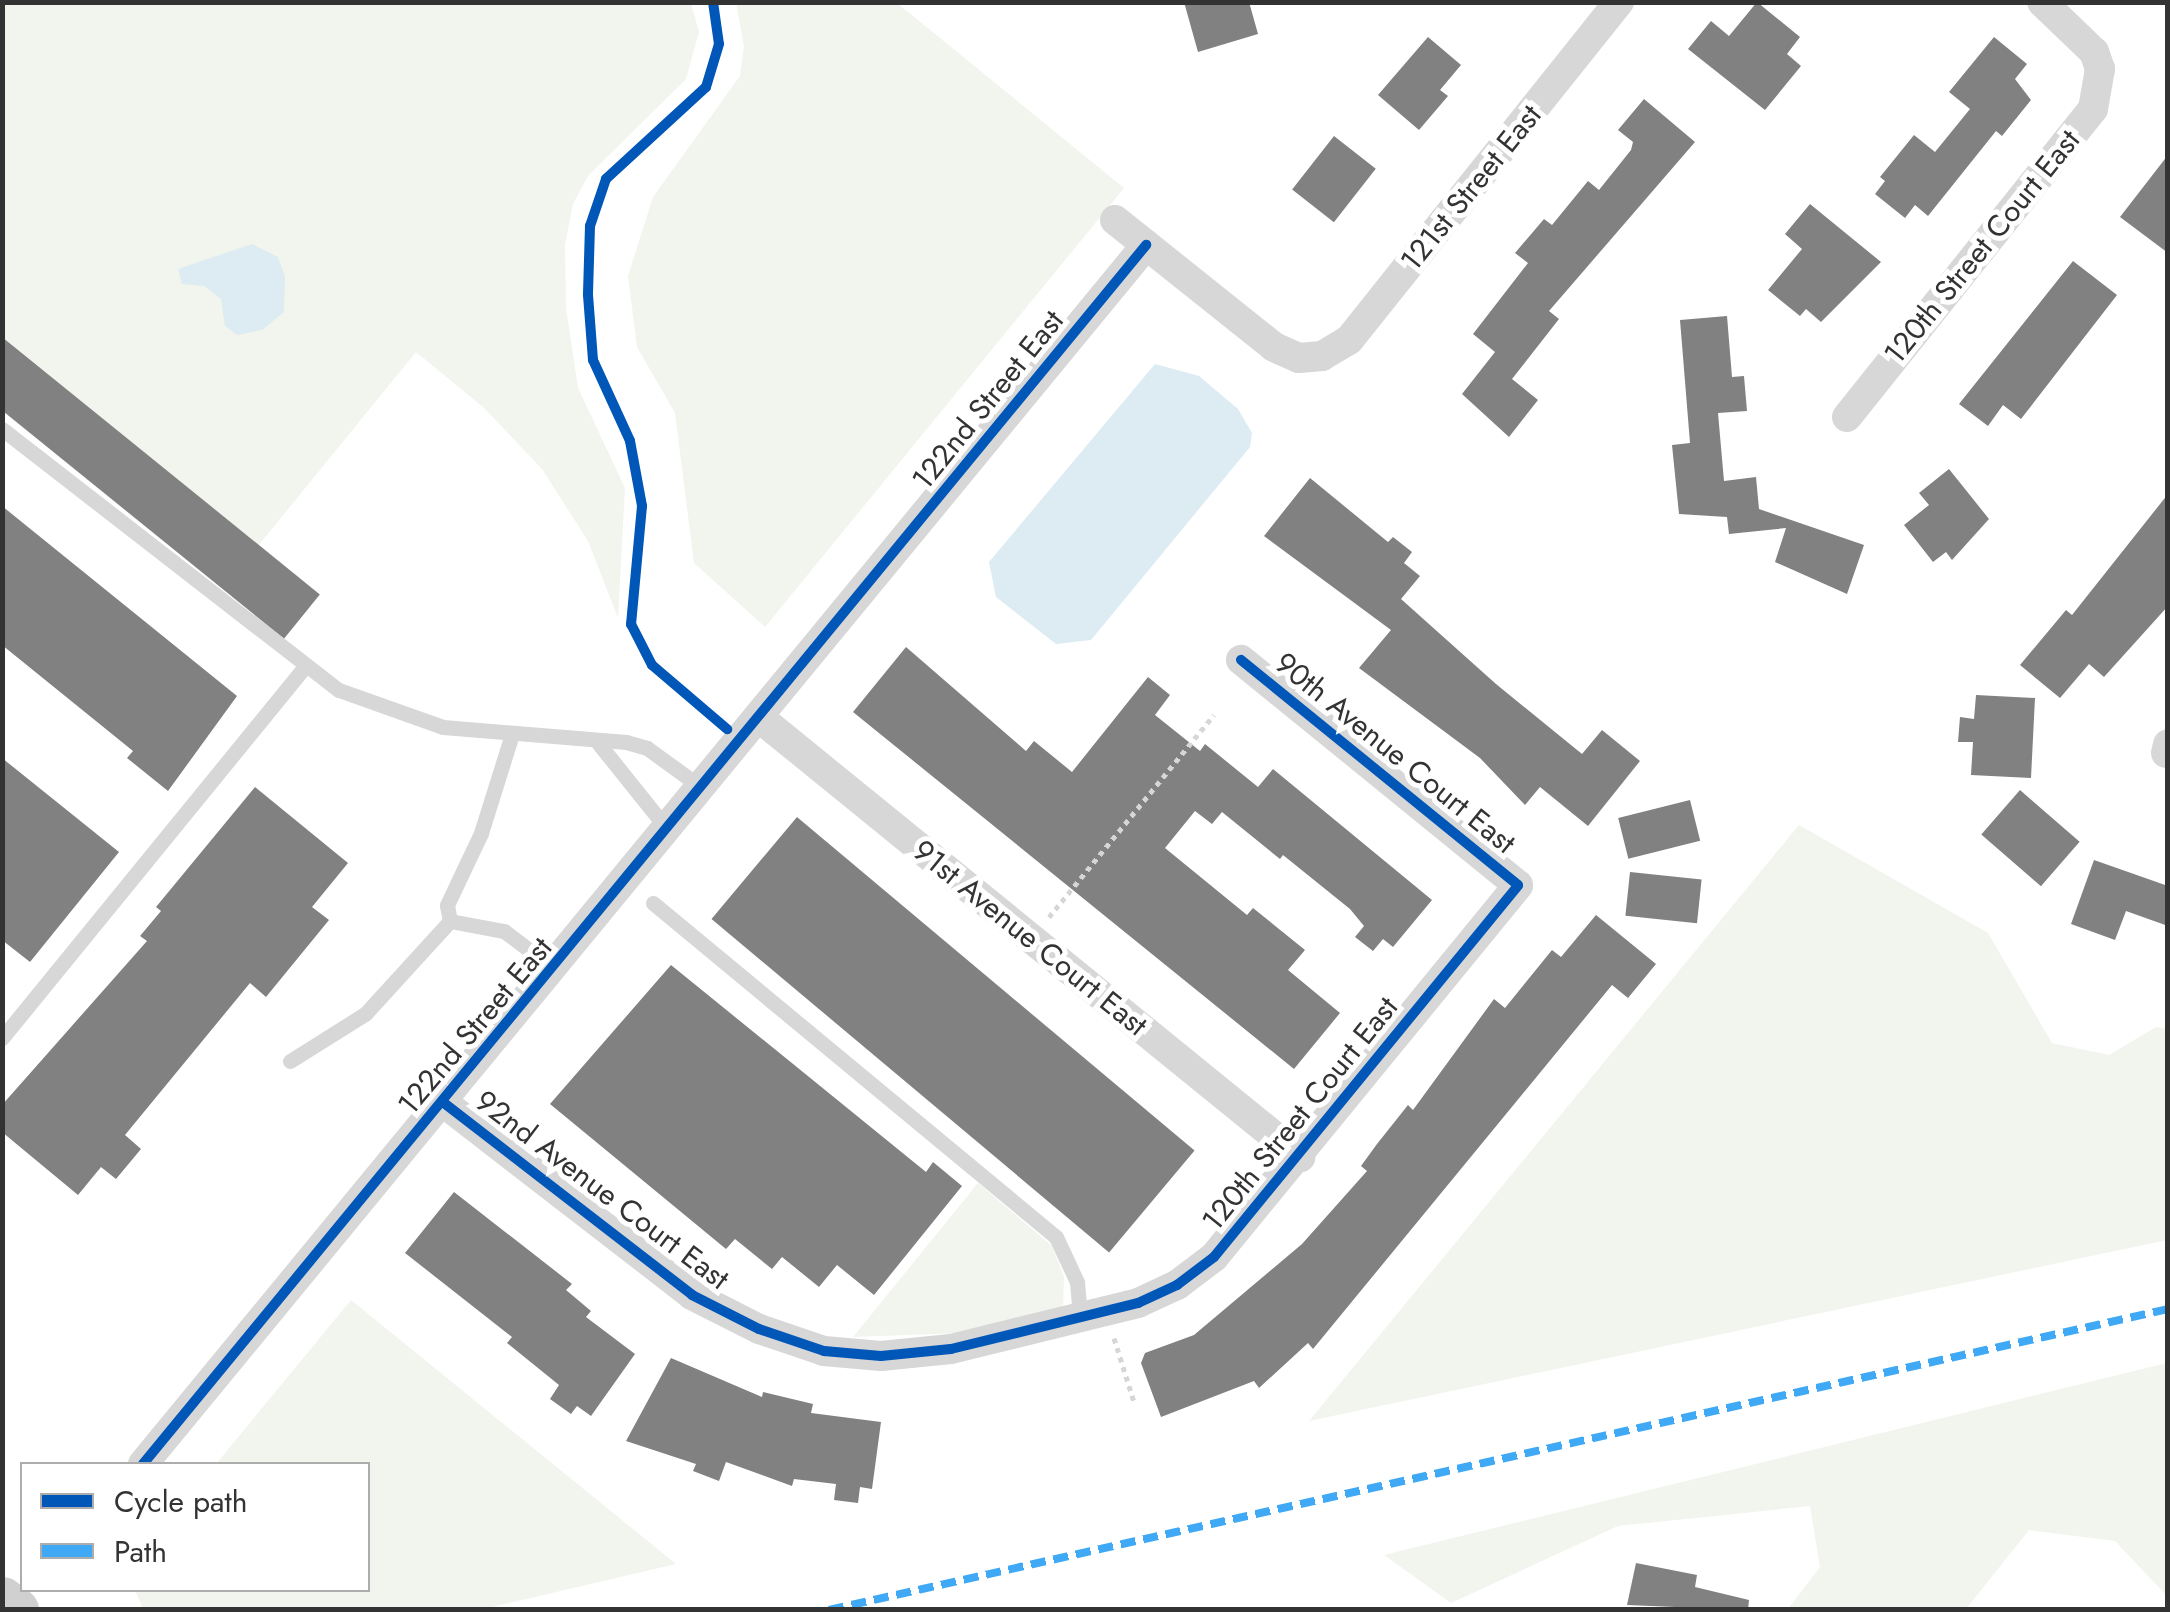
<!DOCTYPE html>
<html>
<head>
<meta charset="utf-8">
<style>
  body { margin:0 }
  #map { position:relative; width:2170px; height:1612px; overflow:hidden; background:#fff; font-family:Jost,sans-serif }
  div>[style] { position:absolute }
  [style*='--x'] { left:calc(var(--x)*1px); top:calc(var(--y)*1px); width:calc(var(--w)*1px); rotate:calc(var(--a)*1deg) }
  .green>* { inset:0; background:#f1f5ed }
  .water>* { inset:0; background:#ddebf3 }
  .building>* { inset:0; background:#818181; transform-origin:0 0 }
  .path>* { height:5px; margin-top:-2.5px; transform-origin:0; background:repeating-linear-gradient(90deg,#d6d6d6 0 5px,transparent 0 10px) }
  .lane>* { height:15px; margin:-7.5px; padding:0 7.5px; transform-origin:7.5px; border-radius:7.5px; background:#d7d7d7 }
  .street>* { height:30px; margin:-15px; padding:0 15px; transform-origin:15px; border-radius:15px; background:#d7d7d7 }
  .secondary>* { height:45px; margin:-22.5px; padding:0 22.5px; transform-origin:22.5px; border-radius:22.5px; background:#d0d0d0 }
  .quiet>* { height:8px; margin-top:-4px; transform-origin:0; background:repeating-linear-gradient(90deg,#3fa9f5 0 15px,transparent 0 23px) }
  .cycleway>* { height:10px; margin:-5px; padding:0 5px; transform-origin:5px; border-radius:5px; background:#0057b8 }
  span { translate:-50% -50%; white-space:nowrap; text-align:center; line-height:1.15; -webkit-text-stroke:10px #fff; paint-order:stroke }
  .street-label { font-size:30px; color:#333 }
  .frame { position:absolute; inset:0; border:5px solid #333; pointer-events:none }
  .legend { position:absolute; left:20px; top:1462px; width:350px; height:130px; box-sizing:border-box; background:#fff; border:2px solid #adadad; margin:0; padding:12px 18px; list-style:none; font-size:30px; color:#333 }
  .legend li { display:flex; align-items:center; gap:20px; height:50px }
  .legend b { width:50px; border:2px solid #adadad }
</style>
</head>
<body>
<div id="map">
  <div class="green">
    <i style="clip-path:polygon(2px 3px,691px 3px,699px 32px,686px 79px,588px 176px,573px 204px,565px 244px,566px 308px,578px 388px,625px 488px,618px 618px,588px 541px,542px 469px,483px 407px,416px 352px,258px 546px,3px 337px)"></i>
    <i style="clip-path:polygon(736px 3px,897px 3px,1124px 188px,765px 627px,694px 563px,675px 413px,637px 347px,628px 276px,653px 197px,740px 76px,744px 46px)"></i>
    <i style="clip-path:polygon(1799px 825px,1988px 933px,2052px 1043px,2109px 1055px,2156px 1027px,2167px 1029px,2167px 1240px,1309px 1421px)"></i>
    <i style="clip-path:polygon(978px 1183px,1052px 1246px,1064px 1277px,1063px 1310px,961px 1333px,853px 1337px)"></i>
    <i style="clip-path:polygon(351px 1300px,676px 1564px,483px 1609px,143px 1609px,135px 1590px,368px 1590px,368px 1464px,216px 1464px)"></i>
    <i style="clip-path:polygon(2167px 1363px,2167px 1596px,2115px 1541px,2029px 1530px,1966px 1609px,1788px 1609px,1820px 1567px,1810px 1506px,1618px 1526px,1451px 1603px,1384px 1555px)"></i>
  </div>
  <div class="water">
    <i style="clip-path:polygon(252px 244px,278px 257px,285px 277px,284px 312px,262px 330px,237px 335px,225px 326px,221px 299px,204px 286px,182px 284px,178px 269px)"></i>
    <i style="clip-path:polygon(1155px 364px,1199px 376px,1238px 409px,1252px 433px,1250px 447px,1091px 640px,1056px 644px,996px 597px,989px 562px)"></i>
  </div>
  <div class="building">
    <i style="clip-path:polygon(1184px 2px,1249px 2px,1258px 34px,1198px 52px)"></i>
    <i style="clip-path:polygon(1757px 2px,1800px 37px,1787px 54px,1801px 66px,1765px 110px,1688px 49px,1711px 21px,1729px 36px)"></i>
    <i style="clip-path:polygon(1428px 37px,1461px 65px,1440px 90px,1448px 96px,1419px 130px,1378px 95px)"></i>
    <i style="clip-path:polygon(1994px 37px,2027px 64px,2015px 79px,2031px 100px,2002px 136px,1996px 131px,1928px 216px,1915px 205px,1905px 218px,1875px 194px,1885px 181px,1880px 177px,1914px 135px,1935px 152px,1970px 109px,1949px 92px)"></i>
    <i style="clip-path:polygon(1644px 99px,1695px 142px,1549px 311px,1559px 319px,1512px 379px,1538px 400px,1509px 437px,1462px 394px,1495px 352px,1473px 334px,1528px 263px,1515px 253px,1544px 219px,1552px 225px,1588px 181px,1599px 190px,1631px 150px,1633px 142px,1618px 130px)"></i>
    <i style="left:1334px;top:136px;width:53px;height:68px;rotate:38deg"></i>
    <i style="clip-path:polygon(2168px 155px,2168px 253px,2120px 217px)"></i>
    <i style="clip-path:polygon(1810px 204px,1881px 262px,1821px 322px,1806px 309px,1800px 316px,1768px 290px,1802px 249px,1785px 234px)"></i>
    <i style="clip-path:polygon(2073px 261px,2117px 295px,2021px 419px,2003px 405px,1988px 426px,1959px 404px)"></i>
    <i style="clip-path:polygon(1727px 316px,1732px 377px,1744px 376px,1747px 411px,1718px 413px,1724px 481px,1756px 477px,1759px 509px,1864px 545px,1847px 594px,1775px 562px,1786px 528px,1729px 534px,1727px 517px,1679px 514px,1672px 445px,1690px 443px,1680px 320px)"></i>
    <i style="left:2px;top:337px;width:409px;height:57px;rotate:39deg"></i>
    <i style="clip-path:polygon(1949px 469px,1989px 519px,1952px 560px,1946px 552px,1933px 562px,1904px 525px,1929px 505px,1919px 493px)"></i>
    <i style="clip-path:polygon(1310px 478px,1388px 542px,1393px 537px,1412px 552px,1404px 563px,1420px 576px,1401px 599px,1496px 684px,1582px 754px,1602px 730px,1640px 761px,1588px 826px,1540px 787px,1525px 805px,1480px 758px,1359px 668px,1391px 630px,1264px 536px)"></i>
    <i style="clip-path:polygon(2168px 494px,2168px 606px,2104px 677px,2089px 664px,2060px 698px,2020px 665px,2066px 610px,2072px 615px)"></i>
    <i style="clip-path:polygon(2px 506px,237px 696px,168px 791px,127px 758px,133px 751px,2px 645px)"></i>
    <i style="clip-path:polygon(906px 647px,1026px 751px,1034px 741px,1072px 772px,1148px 677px,1170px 695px,1155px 715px,1200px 751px,1205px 744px,1258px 787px,1273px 769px,1432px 900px,1393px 947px,1383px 939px,1373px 951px,1355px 937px,1364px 926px,1350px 909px,1283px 855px,1280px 859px,1222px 812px,1212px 824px,1195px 811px,1165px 848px,1247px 915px,1253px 908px,1305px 950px,1288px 970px,1340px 1013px,1294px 1069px,853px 712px)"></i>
    <i style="clip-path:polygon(1976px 695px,2035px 698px,2031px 778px,1971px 775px,1973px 742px,1958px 742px,1960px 717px,1974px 719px)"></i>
    <i style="clip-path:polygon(2px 758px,119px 852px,30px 962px,2px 940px)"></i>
    <i style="clip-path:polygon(255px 787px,348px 863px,312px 907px,329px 920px,266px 997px,250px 983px,125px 1135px,141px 1149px,116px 1179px,101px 1167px,78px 1195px,2px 1132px,2px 1105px,147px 941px,140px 936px,161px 911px,156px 907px)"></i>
    <i style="left:2020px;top:790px;width:79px;height:59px;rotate:41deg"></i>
    <i style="left:1690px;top:800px;width:42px;height:74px;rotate:76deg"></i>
    <i style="left:797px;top:817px;width:519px;height:133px;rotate:40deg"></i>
    <i style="clip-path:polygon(2094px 860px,2168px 886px,2168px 926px,2126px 911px,2115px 940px,2071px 924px)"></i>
    <i style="left:1630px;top:872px;width:72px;height:44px;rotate:6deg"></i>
    <i style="clip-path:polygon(1596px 915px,1656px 964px,1628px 998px,1612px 985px,1313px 1349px,1308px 1343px,1259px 1388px,1254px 1381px,1161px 1417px,1141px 1363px,1145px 1353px,1194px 1335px,1302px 1244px,1367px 1171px,1361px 1166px,1377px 1144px,1408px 1105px,1413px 1110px,1494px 999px,1505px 1008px,1552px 950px,1561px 957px)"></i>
    <i style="clip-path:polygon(671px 965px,926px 1172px,933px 1162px,962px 1186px,874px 1295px,837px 1265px,819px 1287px,782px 1257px,772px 1269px,735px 1239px,726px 1249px,550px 1104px)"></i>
    <i style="clip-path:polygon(454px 1192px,572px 1284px,566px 1290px,591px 1311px,586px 1317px,635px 1354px,591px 1416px,577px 1406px,571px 1414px,550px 1399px,559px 1385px,507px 1343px,512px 1337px,405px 1253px)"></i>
    <i style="clip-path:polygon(671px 1358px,762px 1397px,763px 1392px,813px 1404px,811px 1413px,881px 1422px,872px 1489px,860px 1487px,858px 1503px,834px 1500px,836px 1484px,794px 1479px,792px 1486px,726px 1462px,719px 1481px,693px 1471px,696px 1464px,626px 1441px)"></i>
    <i style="clip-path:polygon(1636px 1563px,1697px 1575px,1695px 1587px,1749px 1600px,1748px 1610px,1627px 1605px)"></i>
  </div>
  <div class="path">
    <i style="--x:1049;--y:917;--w:261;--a:-50.8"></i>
    <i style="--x:1114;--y:1338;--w:67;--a:72.6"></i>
  </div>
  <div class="lane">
    <i style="--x:2;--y:429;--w:426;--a:37.8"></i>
    <i style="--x:339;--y:690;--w:110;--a:19.6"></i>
    <i style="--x:443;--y:727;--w:184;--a:4.7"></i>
    <i style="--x:626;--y:742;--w:22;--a:16"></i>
    <i style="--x:647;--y:748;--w:68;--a:36"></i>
    <i style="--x:599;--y:744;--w:110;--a:51.3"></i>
    <i style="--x:653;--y:903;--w:523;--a:39.65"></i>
    <i style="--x:1056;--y:1237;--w:50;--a:65"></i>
    <i style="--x:1077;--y:1282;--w:37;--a:85"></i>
    <i style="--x:450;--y:921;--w:16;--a:-101"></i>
    <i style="--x:447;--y:905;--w:80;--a:-64.7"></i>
    <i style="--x:481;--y:833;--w:104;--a:-72.6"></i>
    <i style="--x:2;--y:1038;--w:478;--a:-50.8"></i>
    <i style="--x:290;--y:1061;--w:89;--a:-32.1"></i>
    <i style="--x:365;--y:1014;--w:126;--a:-47.6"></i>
    <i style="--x:450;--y:921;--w:55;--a:10.5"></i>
    <i style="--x:504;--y:931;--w:63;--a:37.2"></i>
  </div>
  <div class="street">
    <i style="--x:1115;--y:220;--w:203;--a:38.6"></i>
    <i style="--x:1274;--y:347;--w:27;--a:24"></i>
    <i style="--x:1299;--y:358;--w:23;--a:-5"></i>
    <i style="--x:1322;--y:356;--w:31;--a:-31"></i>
    <i style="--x:1349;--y:340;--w:433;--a:-51.4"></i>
    <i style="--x:1847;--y:417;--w:394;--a:-51.4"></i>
    <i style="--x:2093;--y:109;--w:41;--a:-80.1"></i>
    <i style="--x:2100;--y:69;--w:18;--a:-109"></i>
    <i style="--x:2094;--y:52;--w:72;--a:-136.1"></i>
    <i style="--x:761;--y:719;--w:695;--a:39.1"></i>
    <i style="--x:2166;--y:753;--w:9;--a:-77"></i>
    <i style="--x:444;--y:1103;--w:314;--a:37.7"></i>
    <i style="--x:692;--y:1295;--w:75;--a:26.9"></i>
    <i style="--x:759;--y:1329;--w:69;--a:18.7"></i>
    <i style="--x:824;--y:1351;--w:57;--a:5"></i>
    <i style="--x:881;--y:1356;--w:70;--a:-5.7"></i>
    <i style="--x:951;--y:1349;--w:193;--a:-13.8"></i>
    <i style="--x:1138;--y:1303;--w:43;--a:-24.8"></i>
    <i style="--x:1177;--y:1285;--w:46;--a:-37.1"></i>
    <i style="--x:1214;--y:1257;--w:480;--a:-50.7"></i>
    <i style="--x:1518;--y:885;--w:357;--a:-140.9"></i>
    <i style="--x:143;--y:1464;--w:1579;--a:-50.55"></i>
  </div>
  <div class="secondary">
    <i style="--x:2;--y:1599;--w:18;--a:38"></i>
  </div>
  <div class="quiet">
    <i style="--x:829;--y:1610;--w:1372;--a:-12.67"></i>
  </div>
  <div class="cycleway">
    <i style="--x:713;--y:2;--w:42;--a:81.9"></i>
    <i style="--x:719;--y:44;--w:45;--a:106.8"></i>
    <i style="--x:706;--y:87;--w:136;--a:137.4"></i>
    <i style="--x:606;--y:179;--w:50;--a:108.8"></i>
    <i style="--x:590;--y:226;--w:69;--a:91.7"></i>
    <i style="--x:588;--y:295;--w:65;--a:85.6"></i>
    <i style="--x:593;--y:360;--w:89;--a:65.4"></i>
    <i style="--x:630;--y:441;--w:66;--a:79.5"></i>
    <i style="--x:642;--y:506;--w:119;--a:95.3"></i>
    <i style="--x:631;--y:624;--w:46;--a:62.9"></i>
    <i style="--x:652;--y:665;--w:99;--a:40.5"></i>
    <i style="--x:444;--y:1103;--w:314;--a:37.7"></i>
    <i style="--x:692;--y:1295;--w:75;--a:26.9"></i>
    <i style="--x:759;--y:1329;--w:69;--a:18.7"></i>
    <i style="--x:824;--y:1351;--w:57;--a:5"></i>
    <i style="--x:881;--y:1356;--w:70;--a:-5.7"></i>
    <i style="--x:951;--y:1349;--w:193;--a:-13.8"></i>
    <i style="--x:1138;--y:1303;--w:43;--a:-24.8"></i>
    <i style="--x:1177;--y:1285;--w:46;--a:-37.1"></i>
    <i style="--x:1214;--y:1257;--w:480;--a:-50.7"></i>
    <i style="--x:1518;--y:885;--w:357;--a:-140.9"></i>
    <i style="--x:143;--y:1464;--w:1579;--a:-50.55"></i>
  </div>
  <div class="street-label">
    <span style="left:1471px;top:188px;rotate:-51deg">121st Street East</span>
    <span style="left:1982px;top:247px;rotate:-51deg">120th Street Court East</span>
    <span style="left:988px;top:400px;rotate:-51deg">122nd Street East</span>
    <span style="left:1395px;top:753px;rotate:39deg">90th Avenue Court East</span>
    <span style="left:1030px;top:938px;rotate:39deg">91st Avenue Court East</span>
    <span style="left:475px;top:1026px;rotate:-50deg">122nd Street East</span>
    <span style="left:1300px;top:1114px;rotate:-51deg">120th Street Court East</span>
    <span style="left:602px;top:1190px;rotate:37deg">92nd Avenue Court East</span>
  </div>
  <div class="frame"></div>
  <ul class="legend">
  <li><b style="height:12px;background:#0057b8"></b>Cycle path</li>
  <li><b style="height:12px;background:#3fa9f5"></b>Path</li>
  </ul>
</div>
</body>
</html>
